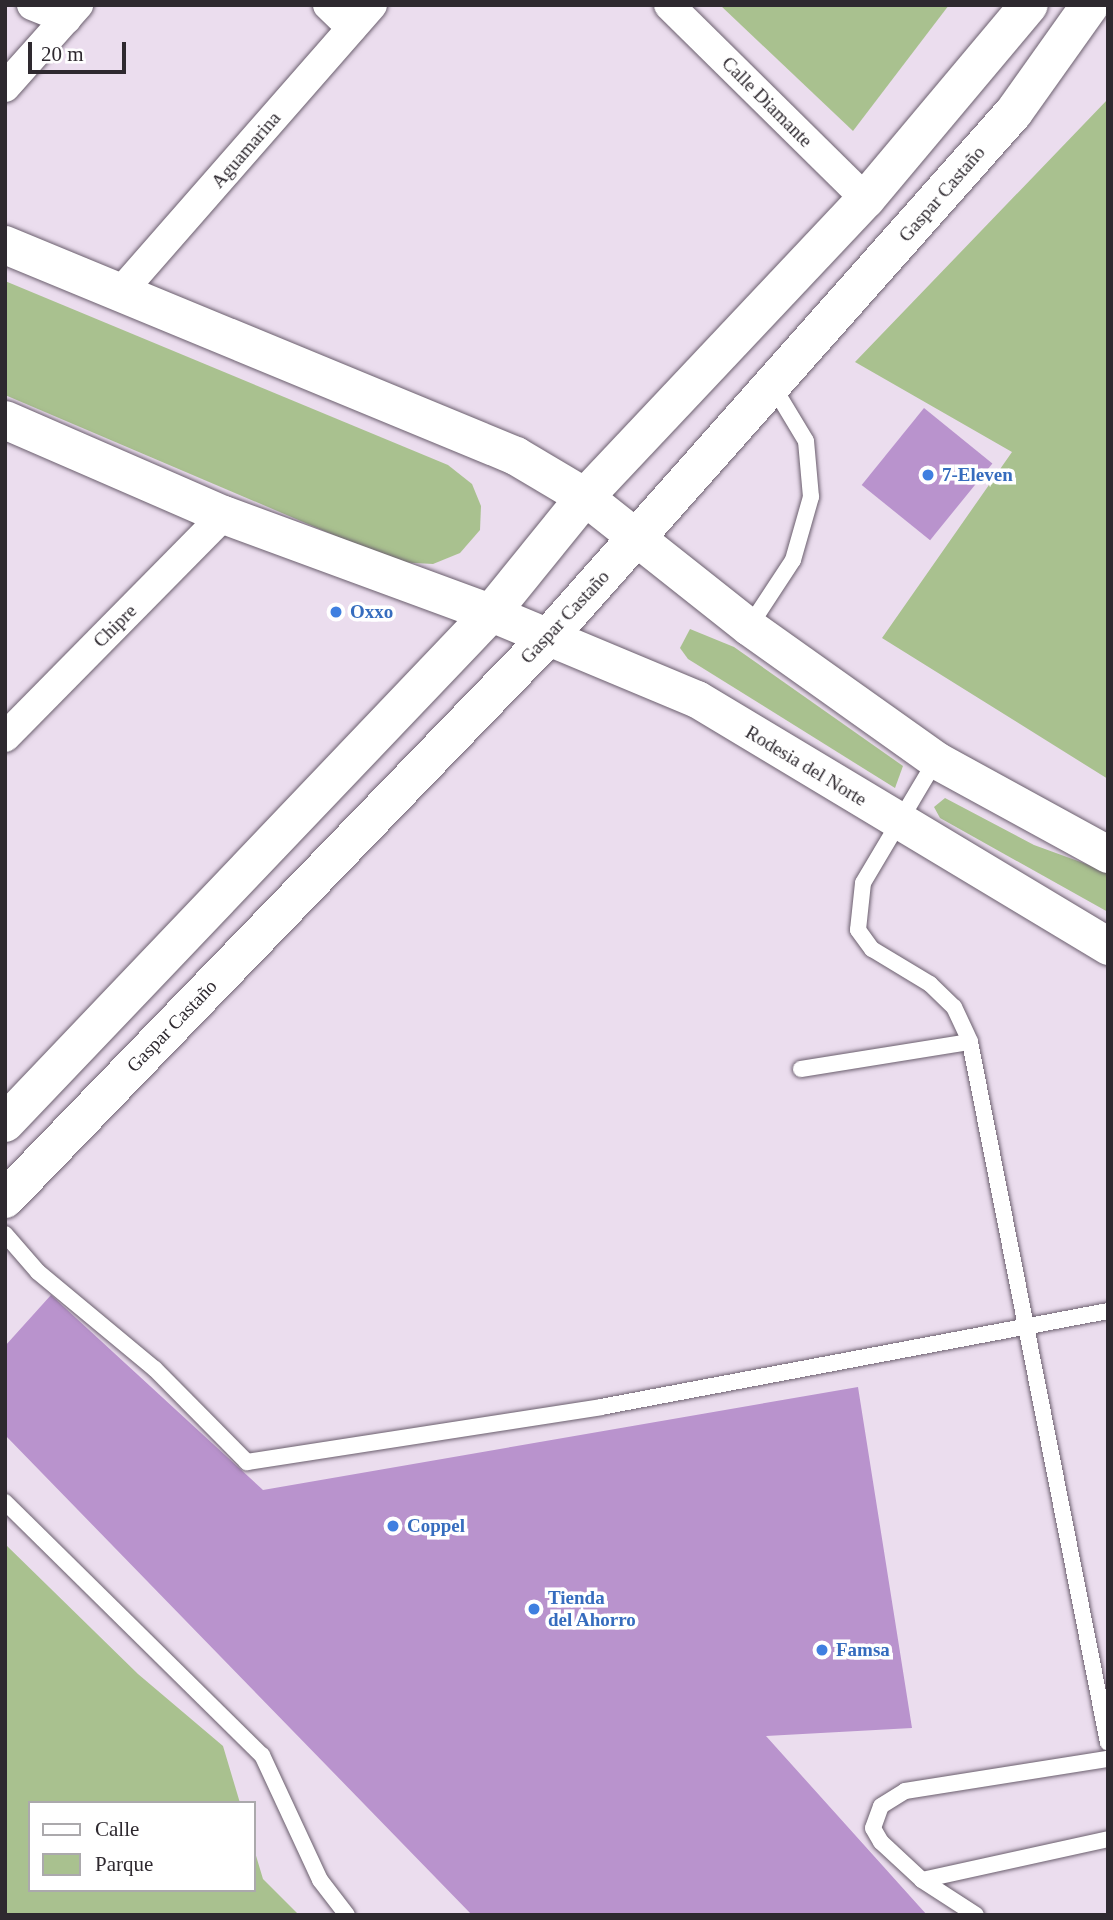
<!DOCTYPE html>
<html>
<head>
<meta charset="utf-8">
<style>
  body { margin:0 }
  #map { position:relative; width:1113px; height:1920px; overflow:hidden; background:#ebddee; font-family:"Times New Roman",serif }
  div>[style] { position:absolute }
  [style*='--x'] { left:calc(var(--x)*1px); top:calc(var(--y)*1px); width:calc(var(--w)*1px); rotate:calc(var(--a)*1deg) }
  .green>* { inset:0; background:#a9c18f }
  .building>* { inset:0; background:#b993cd; transform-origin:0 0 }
  .roads { filter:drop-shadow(0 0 2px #6b5f6e) drop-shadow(0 0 2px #6b5f6e) }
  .service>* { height:16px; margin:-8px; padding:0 8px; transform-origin:8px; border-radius:8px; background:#fff }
  .minor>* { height:30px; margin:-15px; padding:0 15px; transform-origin:15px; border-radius:15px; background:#fff }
  .tertiary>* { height:37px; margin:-18.5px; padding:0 18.5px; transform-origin:18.5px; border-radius:18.5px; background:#fff }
  .secondary>* { height:38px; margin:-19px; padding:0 19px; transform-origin:19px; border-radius:19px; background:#fff }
  .dots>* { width:19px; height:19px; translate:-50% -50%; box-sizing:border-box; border:4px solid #fff; border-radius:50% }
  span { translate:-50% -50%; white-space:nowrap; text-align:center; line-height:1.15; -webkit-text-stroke:7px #fff; paint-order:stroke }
  .street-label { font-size:19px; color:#2e292f }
  .shop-label { font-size:19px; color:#366cbe; font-weight:700 }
  .left { translate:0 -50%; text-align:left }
  .frame { position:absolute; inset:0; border:7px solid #2e292f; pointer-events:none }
  .legend { position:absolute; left:28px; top:1801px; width:228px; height:91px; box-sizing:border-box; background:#fff; border:2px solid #aba9ac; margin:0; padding:9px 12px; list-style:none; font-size:21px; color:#2e292f }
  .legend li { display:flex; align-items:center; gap:14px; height:35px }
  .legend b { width:35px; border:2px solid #aba9ac }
  .scale { position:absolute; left:28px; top:42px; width:98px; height:32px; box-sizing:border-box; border:4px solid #2e292f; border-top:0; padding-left:9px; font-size:21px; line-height:24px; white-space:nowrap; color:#2e292f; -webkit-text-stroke:5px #fff; paint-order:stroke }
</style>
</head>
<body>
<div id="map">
  <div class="green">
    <i style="clip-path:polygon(720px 5px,949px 5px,853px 131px)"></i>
    <i style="clip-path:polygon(1108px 99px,1108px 779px,882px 638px,1012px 452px,855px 362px)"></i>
    <i style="clip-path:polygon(5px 281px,448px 465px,472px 484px,481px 506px,480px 530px,460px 553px,433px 564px,397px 562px,5px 395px)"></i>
    <i style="clip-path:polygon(690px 629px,734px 647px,903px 766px,895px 788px,688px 659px,680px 648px)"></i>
    <i style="clip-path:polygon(945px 798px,1034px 845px,1108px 872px,1108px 912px,940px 818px,934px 807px)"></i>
    <i style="clip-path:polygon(5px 1544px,138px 1674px,223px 1746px,240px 1803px,30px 1803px,30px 1890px,254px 1890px,254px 1849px,263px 1879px,299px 1915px,5px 1915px)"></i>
  </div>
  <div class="building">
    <i style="left:924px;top:408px;width:88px;height:99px;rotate:39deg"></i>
    <i style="clip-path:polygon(51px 1295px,263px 1490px,858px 1387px,912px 1728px,766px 1736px,927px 1915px,472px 1915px,5px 1435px,5px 1346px)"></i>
  </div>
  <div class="roads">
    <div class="service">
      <i style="--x:749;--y:627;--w:80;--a:-56.7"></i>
      <i style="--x:793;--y:560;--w:66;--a:-74.1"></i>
      <i style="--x:811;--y:497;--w:56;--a:-95.1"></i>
      <i style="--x:806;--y:441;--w:62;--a:-121.1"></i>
      <i style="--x:936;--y:760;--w:143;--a:120.7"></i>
      <i style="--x:863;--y:883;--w:47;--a:96.1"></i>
      <i style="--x:858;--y:930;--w:24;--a:54"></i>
      <i style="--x:872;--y:949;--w:68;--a:31.1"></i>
      <i style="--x:930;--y:984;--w:33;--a:44"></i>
      <i style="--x:954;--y:1007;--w:38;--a:65"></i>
      <i style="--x:970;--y:1042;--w:714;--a:78.86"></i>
      <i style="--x:801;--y:1069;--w:171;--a:-9.1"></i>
      <i style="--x:5;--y:1234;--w:50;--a:49"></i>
      <i style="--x:38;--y:1272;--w:152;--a:39.7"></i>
      <i style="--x:155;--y:1369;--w:131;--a:45.3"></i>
      <i style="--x:247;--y:1462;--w:358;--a:-8.8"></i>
      <i style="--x:601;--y:1407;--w:516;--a:-10.72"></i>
      <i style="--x:5;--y:1502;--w:361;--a:44.6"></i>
      <i style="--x:262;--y:1755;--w:138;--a:65.1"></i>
      <i style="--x:320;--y:1880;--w:44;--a:52.4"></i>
      <i style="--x:922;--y:1880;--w:190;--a:-12.4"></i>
      <i style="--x:976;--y:1915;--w:64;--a:-147.1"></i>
      <i style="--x:922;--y:1880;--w:56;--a:-137.2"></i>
      <i style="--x:881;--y:1842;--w:16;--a:-120"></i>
      <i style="--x:873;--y:1828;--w:23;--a:-70"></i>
      <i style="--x:881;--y:1806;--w:28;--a:-32"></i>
      <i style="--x:905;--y:1791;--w:206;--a:-9"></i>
    </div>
    <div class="minor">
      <i style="--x:32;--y:5;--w:37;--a:22"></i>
      <i style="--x:328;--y:5;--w:33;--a:44"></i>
      <i style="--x:669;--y:5;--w:276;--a:44.6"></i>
      <i style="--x:5;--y:87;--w:110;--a:-48.3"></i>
      <i style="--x:119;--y:294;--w:384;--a:-48.8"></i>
      <i style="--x:5;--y:737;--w:312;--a:-45.4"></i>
    </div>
    <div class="tertiary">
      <i style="--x:585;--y:497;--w:209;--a:38.4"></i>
      <i style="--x:749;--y:627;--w:229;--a:35.4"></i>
      <i style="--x:936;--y:760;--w:196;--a:28.7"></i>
      <i style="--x:491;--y:613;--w:223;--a:22.7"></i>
      <i style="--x:697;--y:699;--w:480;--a:31"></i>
    </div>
    <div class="secondary">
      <i style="--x:5;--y:245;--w:553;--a:22.44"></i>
      <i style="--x:516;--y:456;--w:80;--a:30.7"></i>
      <i style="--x:5;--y:420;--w:239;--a:23.5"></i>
      <i style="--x:224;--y:515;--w:284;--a:20.2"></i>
      <i style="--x:5;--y:1123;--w:704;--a:-46.38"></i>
      <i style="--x:491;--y:613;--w:149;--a:-51"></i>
      <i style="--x:585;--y:497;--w:410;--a:-46.7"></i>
      <i style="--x:866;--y:199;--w:253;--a:-50"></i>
      <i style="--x:5;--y:1199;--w:784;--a:-45.98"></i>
      <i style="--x:550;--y:635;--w:699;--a:-48.42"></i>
      <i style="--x:1014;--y:112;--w:131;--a:-54.6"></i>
    </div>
  </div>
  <div class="dots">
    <i style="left:928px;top:475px;background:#3f7fe0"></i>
    <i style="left:336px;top:612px;background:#3f7fe0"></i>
    <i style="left:393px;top:1526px;background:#3f7fe0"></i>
    <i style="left:534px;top:1609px;background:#3f7fe0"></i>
    <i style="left:822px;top:1650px;background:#3f7fe0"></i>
  </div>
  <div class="street-label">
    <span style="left:767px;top:102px;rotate:45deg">Calle Diamante</span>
    <span style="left:246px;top:150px;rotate:-49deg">Aguamarina</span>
    <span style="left:942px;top:194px;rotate:-49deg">Gaspar Castaño</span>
    <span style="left:565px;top:617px;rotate:-47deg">Gaspar Castaño</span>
    <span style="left:115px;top:626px;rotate:-45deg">Chipre</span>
    <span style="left:806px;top:766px;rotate:31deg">Rodesia del Norte</span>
    <span style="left:172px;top:1026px;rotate:-46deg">Gaspar Castaño</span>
  </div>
  <div class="shop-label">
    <span class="left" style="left:942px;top:475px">7-Eleven</span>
    <span class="left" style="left:350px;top:612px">Oxxo</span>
    <span class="left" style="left:407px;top:1526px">Coppel</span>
    <span class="left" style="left:548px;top:1609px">Tienda<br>del Ahorro</span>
    <span class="left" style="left:836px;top:1650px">Famsa</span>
  </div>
  <div class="frame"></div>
  <ul class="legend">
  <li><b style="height:9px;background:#fff"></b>Calle</li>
  <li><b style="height:19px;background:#a9c18f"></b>Parque</li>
  </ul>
  <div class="scale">20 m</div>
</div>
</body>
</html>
